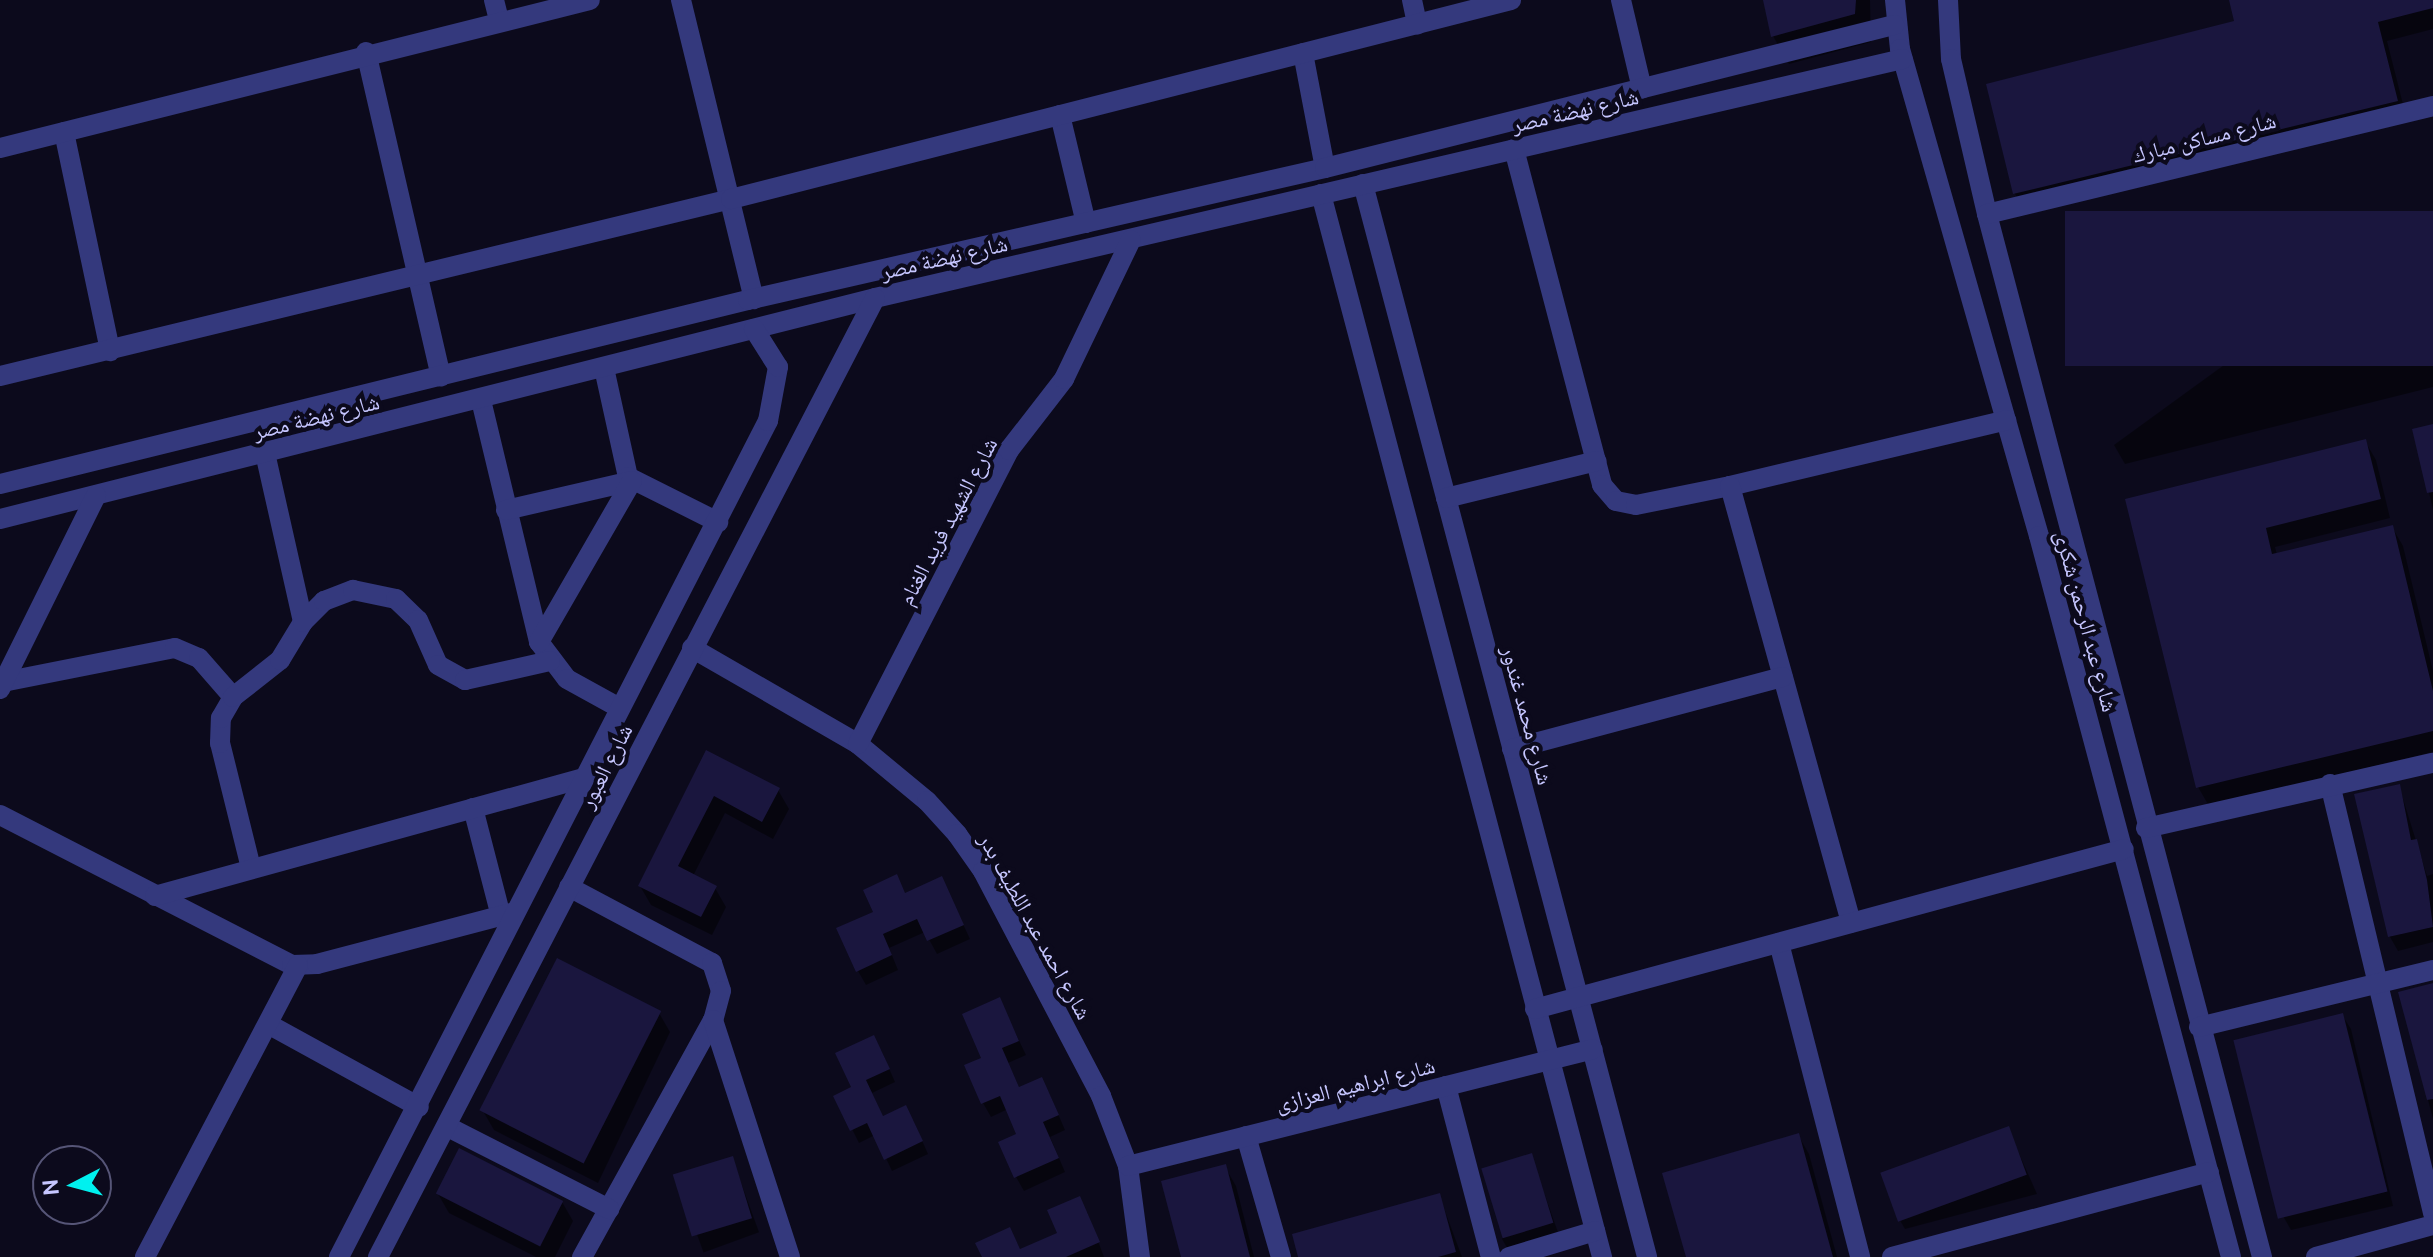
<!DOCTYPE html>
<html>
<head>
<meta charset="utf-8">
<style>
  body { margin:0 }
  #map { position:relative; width:2433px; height:1257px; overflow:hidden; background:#0c0a1c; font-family:Ubuntu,"Noto Naskh Arabic",sans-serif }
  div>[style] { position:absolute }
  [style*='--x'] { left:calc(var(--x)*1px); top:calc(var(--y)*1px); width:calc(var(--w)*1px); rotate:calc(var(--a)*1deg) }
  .shadow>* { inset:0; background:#0007; transform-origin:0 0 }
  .building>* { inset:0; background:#1a163e; transform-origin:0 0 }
  .minor>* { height:20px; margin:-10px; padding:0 10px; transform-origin:10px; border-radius:10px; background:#34397d }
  span { translate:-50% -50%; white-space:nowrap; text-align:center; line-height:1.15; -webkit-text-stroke:8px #0c0a1c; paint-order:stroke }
  .street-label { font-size:22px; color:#c6c6ff }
  .north { position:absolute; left:32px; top:1145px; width:80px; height:80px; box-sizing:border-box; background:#0c0a1c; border:2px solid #565577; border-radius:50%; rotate:264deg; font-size:22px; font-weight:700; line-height:32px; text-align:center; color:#c6c6ff }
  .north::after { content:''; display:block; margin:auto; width:28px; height:36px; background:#00f1ef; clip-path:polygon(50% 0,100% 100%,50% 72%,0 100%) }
</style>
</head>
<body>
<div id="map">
  <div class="shadow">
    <i style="clip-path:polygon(1765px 0,1870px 0,1871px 42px,1789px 64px,1773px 36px)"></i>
    <i style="clip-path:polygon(2231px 0,2433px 0,2433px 29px,2387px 41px,2407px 120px,2026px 212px,2015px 194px,1988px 85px,2236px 23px)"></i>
    <i style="clip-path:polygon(2433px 213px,2433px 387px,2125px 464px,2114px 445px)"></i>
    <i style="clip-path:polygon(2433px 427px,2433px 510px,2415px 431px)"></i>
    <i style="clip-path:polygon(2365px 441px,2376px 460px,2390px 518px,2275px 547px,2277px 555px,2392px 527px,2403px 546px,2433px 671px,2433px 752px,2209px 806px,2198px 787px,2128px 501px)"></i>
    <i style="clip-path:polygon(707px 752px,778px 790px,789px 809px,773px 839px,725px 813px,693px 876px,715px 888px,726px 907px,712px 935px,651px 905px,640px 886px)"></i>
    <i style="clip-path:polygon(2399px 786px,2427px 876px,2433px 874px,2433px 942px,2398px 951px,2390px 937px,2356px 796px)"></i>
    <i style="clip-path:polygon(942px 879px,970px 939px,937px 954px,925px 932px,889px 948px,898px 970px,866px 985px,858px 971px,875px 913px)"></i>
    <i style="clip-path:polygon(2433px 983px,2433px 1119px,2400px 993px)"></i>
    <i style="clip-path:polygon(999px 999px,1026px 1055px,1008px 1063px,1020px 1089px,1049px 1093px,1065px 1130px,1050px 1137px,1065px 1172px,1024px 1191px,1016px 1177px,1019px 1135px,1008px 1109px,991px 1117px,983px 1103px,984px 1059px)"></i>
    <i style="clip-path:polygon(659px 1013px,670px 1032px,598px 1183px,494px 1130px,483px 1111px)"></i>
    <i style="clip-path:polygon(2342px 1015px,2351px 1029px,2393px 1206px,2291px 1230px,2283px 1216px)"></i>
    <i style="clip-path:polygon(881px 1050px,895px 1082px,872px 1093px,883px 1118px,913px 1120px,928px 1154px,892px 1171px,875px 1135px,859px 1143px,836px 1097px,854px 1088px)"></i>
    <i style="clip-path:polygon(2008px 1129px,2037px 1194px,1905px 1229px,1894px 1210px)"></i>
    <i style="clip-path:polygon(1798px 1135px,1809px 1154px,1837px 1257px,1688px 1257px)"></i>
    <i style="clip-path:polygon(1531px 1156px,1560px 1238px,1510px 1253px,1502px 1239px)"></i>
    <i style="left:732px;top:1158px;width:79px;height:59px;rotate:70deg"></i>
    <i style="clip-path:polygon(1225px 1167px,1236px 1186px,1254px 1257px,1183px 1257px)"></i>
    <i style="clip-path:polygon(438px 1194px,562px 1202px,573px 1221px,555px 1257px,536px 1257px,449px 1213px)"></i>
    <i style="clip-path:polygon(1439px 1195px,1462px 1257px,1300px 1257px)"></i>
    <i style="clip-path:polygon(1087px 1212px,1104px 1257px,984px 1257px,1010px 1229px,1021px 1251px,1060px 1234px)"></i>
  </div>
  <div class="building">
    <i style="clip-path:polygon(1763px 0,1856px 0,1855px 14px,1771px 37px)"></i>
    <i style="clip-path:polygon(2229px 0,2433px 0,2433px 8px,2378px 22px,2398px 101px,2013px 194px,1986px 84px,2234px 21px)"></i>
    <i style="left:2433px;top:211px;width:155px;height:368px;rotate:90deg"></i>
    <i style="clip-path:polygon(2433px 424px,2433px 492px,2427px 493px,2412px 429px)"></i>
    <i style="clip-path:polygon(2366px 439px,2381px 499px,2266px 528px,2272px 554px,2393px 525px,2433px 691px,2433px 731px,2196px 788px,2125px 499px)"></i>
    <i style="clip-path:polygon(706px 750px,780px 788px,762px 822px,714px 796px,678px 866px,717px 886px,701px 917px,638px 886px)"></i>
    <i style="clip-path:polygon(2400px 784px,2411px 840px,2417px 839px,2427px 880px,2433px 927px,2388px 937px,2354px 794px)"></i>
    <i style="clip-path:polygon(897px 874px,905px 893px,942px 876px,964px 925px,927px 941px,917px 919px,883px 934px,892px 955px,856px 972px,836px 928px,873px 912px,863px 890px)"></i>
    <i style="left:557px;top:958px;width:117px;height:171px;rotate:27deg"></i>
    <i style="clip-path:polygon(2433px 983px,2433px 1099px,2427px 1100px,2398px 992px)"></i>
    <i style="clip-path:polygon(1000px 997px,1019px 1041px,1002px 1048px,1019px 1087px,1042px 1077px,1059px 1115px,1043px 1122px,1059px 1158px,1014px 1178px,998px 1142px,1016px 1134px,1000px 1096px,981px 1104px,964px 1065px,981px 1058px,962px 1014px)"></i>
    <i style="left:2343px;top:1013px;width:184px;height:113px;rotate:76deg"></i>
    <i style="clip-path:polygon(874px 1035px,890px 1069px,866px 1080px,883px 1116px,906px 1105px,923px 1141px,884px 1160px,867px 1123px,850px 1131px,833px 1096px,851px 1087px,835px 1053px)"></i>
    <i style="left:2009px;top:1126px;width:52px;height:137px;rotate:70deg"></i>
    <i style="clip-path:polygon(1799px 1133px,1833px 1257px,1686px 1257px,1662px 1173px)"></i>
    <i style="left:459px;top:1148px;width:117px;height:51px;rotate:27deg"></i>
    <i style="left:1532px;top:1153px;width:73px;height:53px;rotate:73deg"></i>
    <i style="left:733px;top:1156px;width:65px;height:63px;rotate:73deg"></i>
    <i style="clip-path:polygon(1226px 1164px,1250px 1257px,1181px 1257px,1161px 1181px)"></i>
    <i style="clip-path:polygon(1440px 1193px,1456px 1252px,1438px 1257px,1298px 1257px,1292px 1234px)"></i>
    <i style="clip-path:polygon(1080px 1196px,1100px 1242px,1066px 1257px,982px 1257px,975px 1243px,1010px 1227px,1020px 1249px,1057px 1233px,1047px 1210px)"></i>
  </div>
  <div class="minor">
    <i style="--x:494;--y:0;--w:21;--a:76"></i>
    <i style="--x:681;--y:0;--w:308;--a:76.3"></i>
    <i style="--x:1412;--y:0;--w:25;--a:78"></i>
    <i style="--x:1621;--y:0;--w:91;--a:76.7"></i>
    <i style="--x:1895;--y:0;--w:49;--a:84.2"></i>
    <i style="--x:1900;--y:49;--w:506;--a:74.07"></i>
    <i style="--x:2039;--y:536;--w:746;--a:75.09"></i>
    <i style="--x:1948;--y:0;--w:59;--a:87.1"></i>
    <i style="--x:1951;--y:59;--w:159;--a:76.9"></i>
    <i style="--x:1987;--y:214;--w:1079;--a:75.23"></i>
    <i style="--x:366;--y:52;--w:333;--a:77"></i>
    <i style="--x:1303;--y:53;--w:117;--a:79.2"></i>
    <i style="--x:1060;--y:115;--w:111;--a:76.5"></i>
    <i style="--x:64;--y:132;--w:224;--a:78.1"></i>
    <i style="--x:0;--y:148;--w:608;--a:-14.08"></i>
    <i style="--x:1514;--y:149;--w:347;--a:75.3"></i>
    <i style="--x:1602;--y:485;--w:21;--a:49"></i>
    <i style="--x:1616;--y:501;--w:20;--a:11"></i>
    <i style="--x:1636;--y:505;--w:96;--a:-11.4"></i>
    <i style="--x:1730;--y:486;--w:284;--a:-13.4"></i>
    <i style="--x:1363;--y:184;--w:1110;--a:75.17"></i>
    <i style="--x:1321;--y:194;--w:1100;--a:75.19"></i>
    <i style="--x:1987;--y:214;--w:459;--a:-13.6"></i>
    <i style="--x:604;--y:368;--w:112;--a:77.6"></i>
    <i style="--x:628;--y:477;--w:101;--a:26.6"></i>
    <i style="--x:0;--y:376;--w:752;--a:-13.61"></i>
    <i style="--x:731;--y:199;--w:805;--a:-14.31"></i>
    <i style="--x:481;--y:400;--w:249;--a:76.5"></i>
    <i style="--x:539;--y:642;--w:46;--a:52.9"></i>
    <i style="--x:567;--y:679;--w:58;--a:28.8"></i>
    <i style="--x:265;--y:453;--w:173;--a:77.3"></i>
    <i style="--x:0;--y:484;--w:770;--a:-13.82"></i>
    <i style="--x:748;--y:300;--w:592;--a:-12.89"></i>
    <i style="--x:1325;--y:168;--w:587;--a:-14.11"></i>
    <i style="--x:1730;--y:486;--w:453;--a:74.5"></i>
    <i style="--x:1446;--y:498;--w:155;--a:-13.8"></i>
    <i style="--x:506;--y:510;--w:129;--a:-13"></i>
    <i style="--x:0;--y:519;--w:902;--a:-14.17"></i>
    <i style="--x:875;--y:298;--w:1055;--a:-13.09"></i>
    <i style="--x:539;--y:642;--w:186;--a:-60"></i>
    <i style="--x:692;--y:648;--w:192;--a:30"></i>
    <i style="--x:858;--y:744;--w:89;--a:39.6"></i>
    <i style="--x:927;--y:801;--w:45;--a:47.7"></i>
    <i style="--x:957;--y:834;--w:45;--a:54.9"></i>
    <i style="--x:983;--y:871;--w:254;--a:62.3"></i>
    <i style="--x:1101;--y:1096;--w:75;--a:68.9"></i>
    <i style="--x:1128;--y:1166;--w:92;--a:82.5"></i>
    <i style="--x:3;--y:682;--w:175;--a:-11.2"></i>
    <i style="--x:175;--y:648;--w:26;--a:23"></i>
    <i style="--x:199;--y:658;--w:52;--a:48.9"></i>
    <i style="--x:0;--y:689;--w:216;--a:-63.6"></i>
    <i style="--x:858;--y:744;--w:331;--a:-62.8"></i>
    <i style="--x:1009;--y:450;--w:90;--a:-52.2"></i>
    <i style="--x:1064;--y:379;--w:154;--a:-64.3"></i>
    <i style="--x:1512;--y:749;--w:280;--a:-14.9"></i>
    <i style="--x:2330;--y:784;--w:442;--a:76.5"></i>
    <i style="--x:473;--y:808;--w:112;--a:75.5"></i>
    <i style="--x:0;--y:815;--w:328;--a:27.2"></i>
    <i style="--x:292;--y:965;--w:25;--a:-2"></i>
    <i style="--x:317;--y:964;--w:202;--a:-14.7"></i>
    <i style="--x:2146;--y:828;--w:294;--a:-12.8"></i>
    <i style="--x:251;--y:868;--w:129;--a:-103.9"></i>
    <i style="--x:220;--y:743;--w:25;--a:-88"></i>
    <i style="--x:221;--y:718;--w:24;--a:-60"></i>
    <i style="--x:233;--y:697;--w:60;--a:-38.2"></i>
    <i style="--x:280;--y:660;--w:44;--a:-58.8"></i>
    <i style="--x:303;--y:622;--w:30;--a:-45"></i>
    <i style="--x:324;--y:601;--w:31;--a:-21"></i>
    <i style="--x:353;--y:590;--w:44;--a:11.8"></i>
    <i style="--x:396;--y:599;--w:30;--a:44"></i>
    <i style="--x:418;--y:620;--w:49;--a:66"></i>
    <i style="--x:438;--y:665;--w:31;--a:29"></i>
    <i style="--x:465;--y:680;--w:87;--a:-12.6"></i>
    <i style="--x:569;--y:887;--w:162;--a:28"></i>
    <i style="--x:712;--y:963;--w:29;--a:72"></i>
    <i style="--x:721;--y:991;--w:30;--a:105"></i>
    <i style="--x:713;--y:1020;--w:271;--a:118.9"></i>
    <i style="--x:155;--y:896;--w:444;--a:-15.4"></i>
    <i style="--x:1779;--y:943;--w:324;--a:75.5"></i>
    <i style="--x:1535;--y:1009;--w:610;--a:-15.2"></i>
    <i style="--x:713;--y:1020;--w:249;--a:72"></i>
    <i style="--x:268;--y:1024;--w:172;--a:28.8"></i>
    <i style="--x:2199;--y:1027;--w:241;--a:-13.7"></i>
    <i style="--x:1446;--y:1086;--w:177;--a:75.3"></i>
    <i style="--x:448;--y:1127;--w:181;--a:27"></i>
    <i style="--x:1246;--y:1136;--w:126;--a:73.9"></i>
    <i style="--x:1128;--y:1166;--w:479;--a:-14.1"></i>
    <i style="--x:145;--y:1257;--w:329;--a:-62.3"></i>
    <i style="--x:339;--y:1257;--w:940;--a:-62.84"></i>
    <i style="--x:768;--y:421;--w:55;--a:-79.5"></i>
    <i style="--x:778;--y:367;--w:45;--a:-122.3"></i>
    <i style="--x:378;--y:1257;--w:1080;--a:-62.6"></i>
    <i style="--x:1509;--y:1257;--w:90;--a:-16.8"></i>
    <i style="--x:1892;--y:1257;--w:328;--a:-15"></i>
    <i style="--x:2316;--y:1257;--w:121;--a:-15.3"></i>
  </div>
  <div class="street-label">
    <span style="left:1575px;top:110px;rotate:-13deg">شارع نهضة مصر</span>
    <span style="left:2204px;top:137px;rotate:-14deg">شارع مساكن مبارك</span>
    <span style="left:944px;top:257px;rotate:-13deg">شارع نهضة مصر</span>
    <span style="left:316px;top:416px;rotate:-14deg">شارع نهضة مصر</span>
    <span style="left:947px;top:521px;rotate:-62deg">شارع الشهيد فريد الغنام</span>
    <span style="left:2087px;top:621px;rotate:75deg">شارع عبد الرحمن شكرى</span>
    <span style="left:1528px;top:715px;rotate:75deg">شارع محمد غندور</span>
    <span style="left:605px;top:766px;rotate:-63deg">شارع العبور</span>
    <span style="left:1036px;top:926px;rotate:61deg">شارع احمد عبد اللطيف بدر</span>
    <span style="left:1355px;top:1084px;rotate:-14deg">شارع ابراهيم العزازى</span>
  </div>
  <div class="north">N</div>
</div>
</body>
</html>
